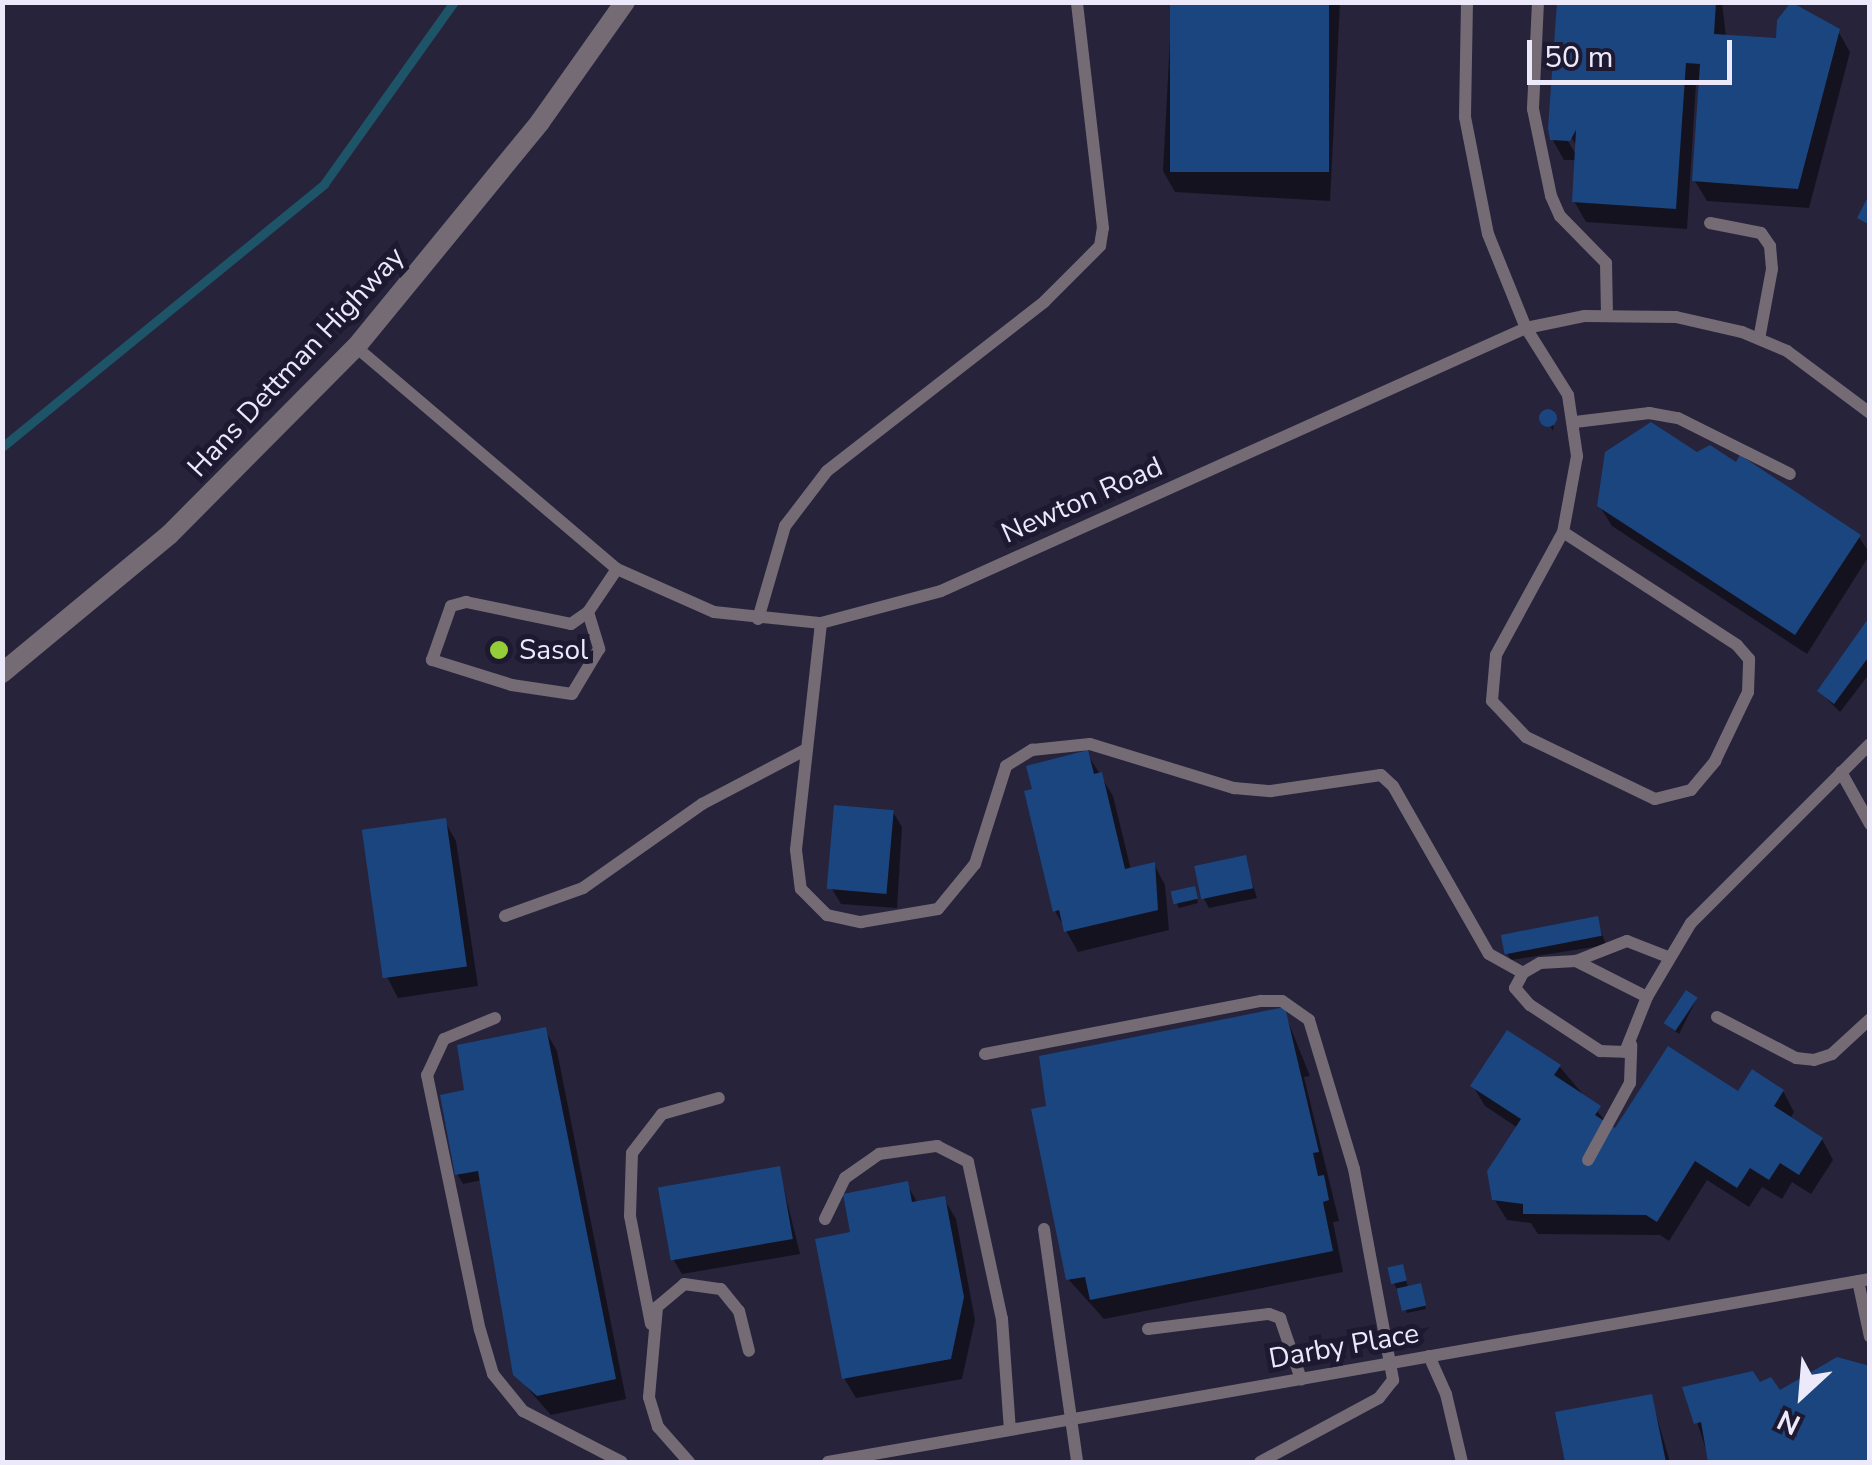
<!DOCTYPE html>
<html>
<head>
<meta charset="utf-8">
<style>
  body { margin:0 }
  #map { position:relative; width:1872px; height:1465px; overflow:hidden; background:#26233b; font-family:"Nunito Sans",sans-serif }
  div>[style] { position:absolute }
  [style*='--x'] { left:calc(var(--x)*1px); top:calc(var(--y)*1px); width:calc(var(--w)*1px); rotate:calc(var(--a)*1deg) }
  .shadow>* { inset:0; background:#0007 }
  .stream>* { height:9px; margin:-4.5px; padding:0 4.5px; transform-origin:4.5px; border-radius:4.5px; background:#1e5467 }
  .building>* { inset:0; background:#1b457e; transform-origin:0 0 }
  .round { border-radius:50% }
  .service>* { height:12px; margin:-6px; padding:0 6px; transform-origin:6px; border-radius:6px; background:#746b75 }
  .tertiary>* { height:20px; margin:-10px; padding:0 10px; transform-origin:10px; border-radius:10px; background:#746b75 }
  .dots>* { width:28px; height:28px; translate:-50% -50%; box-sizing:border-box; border:5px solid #1d1931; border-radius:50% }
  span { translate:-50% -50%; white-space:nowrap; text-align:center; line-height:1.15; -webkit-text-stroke:10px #1d1931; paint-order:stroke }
  .street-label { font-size:28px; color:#ebe9fa }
  .poi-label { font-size:28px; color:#ebe9fa }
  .left { translate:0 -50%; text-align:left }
  .frame { position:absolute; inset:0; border:5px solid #ebe9fa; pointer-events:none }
  .north { position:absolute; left:1752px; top:1345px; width:100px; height:100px; -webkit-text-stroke:8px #1d1931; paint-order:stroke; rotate:206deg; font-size:28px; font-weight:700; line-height:40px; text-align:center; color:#ebe9fa }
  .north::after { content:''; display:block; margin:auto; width:35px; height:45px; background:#ebe9fa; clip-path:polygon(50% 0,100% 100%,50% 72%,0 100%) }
  .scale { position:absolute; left:1527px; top:40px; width:205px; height:45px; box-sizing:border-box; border:5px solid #ebe9fa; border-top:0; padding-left:12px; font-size:30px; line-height:35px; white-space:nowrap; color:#ebe9fa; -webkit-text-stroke:8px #1d1931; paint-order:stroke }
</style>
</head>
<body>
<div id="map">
  <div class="shadow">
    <i style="clip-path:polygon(1172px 2px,1340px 2px,1330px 201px,1175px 192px,1163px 171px)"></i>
    <i style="clip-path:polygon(evenodd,1559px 2px,1722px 2px,1726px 37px,1777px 41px,1838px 31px,1850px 52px,1809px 208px,1707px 201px,1695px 181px,1701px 83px,1696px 83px,1687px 229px,1586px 222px,1574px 201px,1577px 160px,1564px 160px,1552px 139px,1559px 2px,1566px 129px,1578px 148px,1578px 158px,1562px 131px,1566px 129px)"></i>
    <i style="clip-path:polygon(1553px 410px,1555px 413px,1553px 431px,1543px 412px)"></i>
    <i style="clip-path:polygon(1697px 455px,1859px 537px,1870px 554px,1807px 654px,1612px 526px,1599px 505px)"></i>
    <i style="clip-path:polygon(1870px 620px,1870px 673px,1840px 712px,1820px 692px)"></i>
    <i style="clip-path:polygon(1087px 753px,1113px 796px,1131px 870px,1154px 864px,1165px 885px,1169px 930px,1078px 952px,1055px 911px)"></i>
    <i style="clip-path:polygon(893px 812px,902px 827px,897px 908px,841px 904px,832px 889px)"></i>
    <i style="clip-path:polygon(444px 820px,456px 841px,478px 986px,398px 998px,387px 977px)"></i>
    <i style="clip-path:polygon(1244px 858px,1257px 898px,1209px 908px,1204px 899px)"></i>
    <i style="clip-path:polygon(1196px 893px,1198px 903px,1179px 908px,1177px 904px)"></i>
    <i style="clip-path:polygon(1597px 919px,1606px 945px,1511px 960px,1505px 950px)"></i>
    <i style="clip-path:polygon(1696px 1000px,1679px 1034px,1669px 1027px,1667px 1024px)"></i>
    <i style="clip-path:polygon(1283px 1009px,1310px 1076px,1304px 1077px,1339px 1221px,1333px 1222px,1343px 1272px,1104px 1319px,1069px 1280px)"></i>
    <i style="clip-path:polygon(545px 1030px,557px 1051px,626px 1399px,551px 1415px,515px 1374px,482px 1180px,463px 1184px,457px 1174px,462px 1093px)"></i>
    <i style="clip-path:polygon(1559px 1066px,1612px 1129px,1739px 1095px,1783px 1091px,1794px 1112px,1790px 1119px,1822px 1139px,1833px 1160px,1811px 1194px,1792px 1182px,1782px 1199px,1762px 1187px,1749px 1207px,1707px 1180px,1669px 1241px,1660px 1235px,1538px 1234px,1531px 1223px,1507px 1220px,1494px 1199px,1518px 1128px,1485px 1106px,1473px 1086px)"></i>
    <i style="clip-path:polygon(779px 1169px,800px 1254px,682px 1274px,673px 1259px)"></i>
    <i style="clip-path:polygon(907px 1184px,918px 1204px,944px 1199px,956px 1219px,975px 1320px,962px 1379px,856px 1398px,844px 1378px,853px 1234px)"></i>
    <i style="clip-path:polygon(1404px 1271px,1408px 1288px,1422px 1290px,1426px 1309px,1407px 1313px,1394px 1283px)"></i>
    <i style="clip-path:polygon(1870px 1368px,1870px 1462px,1710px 1462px,1697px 1422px,1759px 1386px,1779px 1394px)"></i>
    <i style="clip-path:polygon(1651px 1397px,1670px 1462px,1568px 1462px,1558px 1414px)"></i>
  </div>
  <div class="stream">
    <i style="--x:2;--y:447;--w:416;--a:-39.2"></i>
    <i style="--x:324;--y:184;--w:224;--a:-54.5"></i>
  </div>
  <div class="building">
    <i style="left:1170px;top:2px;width:159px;height:170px"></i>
    <i style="clip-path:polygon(1557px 2px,1716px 2px,1714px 34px,1776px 38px,1777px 20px,1791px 2px,1840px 29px,1798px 189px,1692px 181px,1700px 64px,1686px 63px,1676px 209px,1572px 202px,1576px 130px,1570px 141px,1550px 140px,1548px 128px)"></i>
    <i style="clip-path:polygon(1870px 193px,1870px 225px,1857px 218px)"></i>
    <i class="round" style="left:1539px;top:409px;width:18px;height:18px"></i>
    <i style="clip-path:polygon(1651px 422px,1697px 452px,1710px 445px,1736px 462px,1740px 455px,1861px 535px,1795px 635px,1597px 506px,1605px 452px)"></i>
    <i style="clip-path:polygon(1870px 616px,1870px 655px,1834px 704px,1817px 691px)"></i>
    <i style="clip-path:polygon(1088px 750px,1094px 774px,1102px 772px,1125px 869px,1155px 862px,1158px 910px,1064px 932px,1059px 910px,1053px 912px,1024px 791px,1032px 789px,1026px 766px)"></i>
    <i style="left:834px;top:805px;width:60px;height:84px;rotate:5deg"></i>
    <i style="left:446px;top:818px;width:150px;height:85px;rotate:82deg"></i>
    <i style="left:1246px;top:855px;width:34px;height:53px;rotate:78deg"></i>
    <i style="left:1195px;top:886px;width:13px;height:25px;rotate:77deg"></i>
    <i style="left:1598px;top:916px;width:20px;height:99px;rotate:79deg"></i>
    <i style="left:1686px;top:990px;width:14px;height:40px;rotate:34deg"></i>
    <i style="clip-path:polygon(1285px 1007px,1319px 1152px,1313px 1153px,1318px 1176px,1324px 1175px,1329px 1200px,1323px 1202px,1333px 1251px,1090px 1300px,1085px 1277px,1066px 1280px,1031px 1109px,1046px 1106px,1039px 1056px)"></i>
    <i style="clip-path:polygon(546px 1027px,616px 1379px,537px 1396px,513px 1375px,478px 1171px,455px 1175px,440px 1095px,464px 1090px,457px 1045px)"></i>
    <i style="clip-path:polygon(1507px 1030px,1561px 1065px,1554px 1075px,1601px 1106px,1595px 1115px,1615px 1128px,1668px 1046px,1738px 1091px,1752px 1069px,1784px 1090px,1774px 1106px,1823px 1138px,1799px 1175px,1780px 1163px,1769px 1180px,1750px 1168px,1737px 1188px,1695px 1161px,1657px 1222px,1646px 1215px,1523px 1214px,1523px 1204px,1492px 1200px,1487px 1171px,1521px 1119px,1470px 1086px)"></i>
    <i style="left:780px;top:1166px;width:74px;height:124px;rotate:80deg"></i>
    <i style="clip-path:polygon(908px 1181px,912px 1202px,945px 1196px,964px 1297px,951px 1359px,842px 1379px,815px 1239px,850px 1232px,843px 1194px)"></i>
    <i style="left:1403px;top:1264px;width:17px;height:16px;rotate:77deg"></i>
    <i style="left:1421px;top:1283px;width:23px;height:25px;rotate:77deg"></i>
    <i style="clip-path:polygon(1837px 1357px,1870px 1366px,1870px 1462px,1708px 1462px,1701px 1422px,1694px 1424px,1682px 1387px,1753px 1371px,1760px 1382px,1771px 1377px,1780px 1390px)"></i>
    <i style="clip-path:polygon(1652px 1394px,1666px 1462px,1565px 1462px,1555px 1412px)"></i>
  </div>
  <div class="service">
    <i style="--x:1467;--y:2;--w:115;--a:91"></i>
    <i style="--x:1465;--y:117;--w:119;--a:78.9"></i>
    <i style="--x:1488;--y:234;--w:101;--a:68"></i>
    <i style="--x:1526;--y:328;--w:79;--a:57.9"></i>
    <i style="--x:1568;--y:395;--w:62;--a:81.6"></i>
    <i style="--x:1577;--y:456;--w:77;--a:100.4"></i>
    <i style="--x:1563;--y:532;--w:140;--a:118.6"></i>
    <i style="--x:1496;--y:655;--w:46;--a:95"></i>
    <i style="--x:1492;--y:701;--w:50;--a:46.6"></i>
    <i style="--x:1526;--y:737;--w:143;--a:25.7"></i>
    <i style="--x:1655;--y:799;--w:37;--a:-14"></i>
    <i style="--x:1691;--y:790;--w:38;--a:-50"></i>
    <i style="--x:1715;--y:761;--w:76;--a:-64.4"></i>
    <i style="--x:1748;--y:692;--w:33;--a:-88"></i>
    <i style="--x:1749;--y:659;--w:18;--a:-131"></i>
    <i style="--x:1737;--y:645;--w:207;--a:-147"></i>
    <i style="--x:1538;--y:2;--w:107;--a:92.7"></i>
    <i style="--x:1533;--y:109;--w:89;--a:78.3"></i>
    <i style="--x:1551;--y:196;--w:22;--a:66"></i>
    <i style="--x:1560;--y:216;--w:66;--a:45.6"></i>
    <i style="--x:1606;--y:263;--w:51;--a:88.9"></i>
    <i style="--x:1710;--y:223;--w:52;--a:11.1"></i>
    <i style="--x:1761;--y:233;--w:16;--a:55"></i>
    <i style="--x:1770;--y:246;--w:23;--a:85"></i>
    <i style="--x:1772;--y:269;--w:71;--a:100.5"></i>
    <i style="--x:356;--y:347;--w:343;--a:40.4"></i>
    <i style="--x:617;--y:569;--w:106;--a:23.9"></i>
    <i style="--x:714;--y:612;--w:108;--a:5.9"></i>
    <i style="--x:821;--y:623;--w:124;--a:-14.9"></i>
    <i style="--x:941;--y:591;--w:641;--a:-24.21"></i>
    <i style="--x:1526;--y:328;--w:59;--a:-11.7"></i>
    <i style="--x:1584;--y:316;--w:92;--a:0.6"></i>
    <i style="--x:1676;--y:317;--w:68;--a:12.8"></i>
    <i style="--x:1742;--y:332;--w:49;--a:22.9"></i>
    <i style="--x:1787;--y:351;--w:104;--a:36.8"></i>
    <i style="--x:1575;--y:422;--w:75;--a:-6.9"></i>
    <i style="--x:1649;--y:413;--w:29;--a:10"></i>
    <i style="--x:1678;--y:418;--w:125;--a:26.6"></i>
    <i style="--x:588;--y:612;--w:39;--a:73"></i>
    <i style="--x:599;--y:649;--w:52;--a:121"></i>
    <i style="--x:572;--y:694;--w:61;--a:-171.5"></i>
    <i style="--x:512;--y:685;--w:84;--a:-162.6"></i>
    <i style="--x:432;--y:660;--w:57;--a:-70.6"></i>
    <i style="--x:451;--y:606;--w:16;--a:-15"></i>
    <i style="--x:466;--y:602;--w:107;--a:11.8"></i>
    <i style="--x:571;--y:624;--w:21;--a:-35"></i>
    <i style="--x:588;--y:612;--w:52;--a:-56"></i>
    <i style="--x:758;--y:619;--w:97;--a:-73.8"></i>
    <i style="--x:785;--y:526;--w:69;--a:-52.6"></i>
    <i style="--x:827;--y:471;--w:276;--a:-37.9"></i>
    <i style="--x:1045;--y:301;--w:78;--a:-45"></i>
    <i style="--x:1100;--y:246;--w:18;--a:-81"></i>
    <i style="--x:1103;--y:228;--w:227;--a:-96.6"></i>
    <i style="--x:821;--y:623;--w:228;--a:96.3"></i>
    <i style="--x:796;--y:850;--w:39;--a:83"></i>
    <i style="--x:801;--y:889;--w:37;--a:45"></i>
    <i style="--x:827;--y:915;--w:35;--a:12"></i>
    <i style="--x:861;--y:922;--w:78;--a:-9.6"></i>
    <i style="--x:938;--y:909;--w:58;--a:-50.6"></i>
    <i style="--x:975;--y:864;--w:103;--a:-72.4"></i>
    <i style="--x:1006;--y:766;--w:31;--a:-32"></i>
    <i style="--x:1032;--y:750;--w:58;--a:-5.9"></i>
    <i style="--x:1090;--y:744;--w:151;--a:17"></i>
    <i style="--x:1234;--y:788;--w:37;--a:5"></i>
    <i style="--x:1271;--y:791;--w:111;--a:-8.3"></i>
    <i style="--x:1381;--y:775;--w:16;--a:43"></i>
    <i style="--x:1393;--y:786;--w:193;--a:60.3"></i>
    <i style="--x:1489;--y:954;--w:39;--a:29"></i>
    <i style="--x:1841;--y:772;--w:60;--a:60.9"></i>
    <i style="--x:505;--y:916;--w:83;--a:-19.7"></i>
    <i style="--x:583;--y:888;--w:146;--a:-35.2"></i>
    <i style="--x:702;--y:804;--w:116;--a:-27.7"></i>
    <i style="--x:1576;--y:961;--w:55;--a:-21.4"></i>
    <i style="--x:1627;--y:941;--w:44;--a:21.3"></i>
    <i style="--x:1647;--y:997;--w:80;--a:-153.1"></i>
    <i style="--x:1576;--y:961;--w:36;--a:177"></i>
    <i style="--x:1540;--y:963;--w:20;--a:150"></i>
    <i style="--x:1523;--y:973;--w:17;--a:118"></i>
    <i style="--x:1515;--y:988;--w:23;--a:49"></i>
    <i style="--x:1530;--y:1005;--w:84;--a:33.3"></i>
    <i style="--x:1600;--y:1051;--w:25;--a:2"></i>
    <i style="--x:1625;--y:1052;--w:59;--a:-68.2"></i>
    <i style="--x:1647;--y:997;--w:86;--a:-59.3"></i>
    <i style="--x:1691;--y:923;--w:253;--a:-45"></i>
    <i style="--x:1717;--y:1017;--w:89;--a:27.4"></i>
    <i style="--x:1796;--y:1058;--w:18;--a:6"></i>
    <i style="--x:1814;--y:1060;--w:19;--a:-18"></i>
    <i style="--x:1832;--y:1054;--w:52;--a:-42.6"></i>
    <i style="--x:495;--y:1018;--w:55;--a:157.6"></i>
    <i style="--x:444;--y:1039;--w:40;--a:115"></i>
    <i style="--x:427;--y:1075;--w:260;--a:78.3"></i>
    <i style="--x:480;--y:1330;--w:46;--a:73.5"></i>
    <i style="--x:493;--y:1374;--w:48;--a:51"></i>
    <i style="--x:523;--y:1411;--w:111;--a:27.3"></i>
    <i style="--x:985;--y:1054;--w:281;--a:-10.9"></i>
    <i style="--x:1261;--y:1001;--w:21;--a:0"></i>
    <i style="--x:1282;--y:1001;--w:33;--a:35"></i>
    <i style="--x:1309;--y:1020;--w:156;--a:73.2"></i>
    <i style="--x:1354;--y:1169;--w:215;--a:79.5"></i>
    <i style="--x:1393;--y:1380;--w:23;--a:128"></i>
    <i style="--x:1379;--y:1398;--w:135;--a:151.7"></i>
    <i style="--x:1588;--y:1160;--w:88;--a:-61.4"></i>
    <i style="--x:1630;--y:1083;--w:38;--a:-88"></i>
    <i style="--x:825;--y:1219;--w:46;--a:-64"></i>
    <i style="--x:845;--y:1178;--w:42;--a:-35.2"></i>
    <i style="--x:879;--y:1154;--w:59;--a:-7.9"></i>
    <i style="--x:937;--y:1146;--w:35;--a:27"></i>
    <i style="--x:968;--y:1162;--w:161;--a:77.8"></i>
    <i style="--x:1002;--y:1319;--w:111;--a:85.9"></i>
    <i style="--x:1044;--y:1229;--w:235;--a:81.9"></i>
    <i style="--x:1858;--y:1281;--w:57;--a:77.9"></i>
    <i style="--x:651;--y:1324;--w:110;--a:-101"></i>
    <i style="--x:630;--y:1216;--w:63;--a:-88.2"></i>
    <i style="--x:632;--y:1153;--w:49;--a:-52.4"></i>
    <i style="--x:662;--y:1114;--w:59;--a:-15.7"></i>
    <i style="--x:1148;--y:1329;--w:122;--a:-7.1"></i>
    <i style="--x:1269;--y:1314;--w:12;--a:20"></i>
    <i style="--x:1280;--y:1318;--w:65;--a:71"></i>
    <i style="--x:1429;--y:1356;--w:42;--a:65.9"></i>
    <i style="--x:1446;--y:1394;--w:70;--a:76.8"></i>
    <i style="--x:689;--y:1462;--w:47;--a:-131.5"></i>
    <i style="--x:658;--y:1427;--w:31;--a:-107"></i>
    <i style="--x:649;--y:1397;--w:90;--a:-84.9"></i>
    <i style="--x:657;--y:1307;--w:35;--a:-40"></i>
    <i style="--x:684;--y:1284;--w:37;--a:8"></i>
    <i style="--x:721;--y:1289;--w:28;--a:51"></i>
    <i style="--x:739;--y:1311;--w:41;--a:76"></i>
    <i style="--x:828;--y:1462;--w:1058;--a:-9.96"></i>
  </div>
  <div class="tertiary">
    <i style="--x:2;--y:673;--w:217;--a:-39.6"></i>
    <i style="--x:169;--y:535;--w:265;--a:-45.2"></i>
    <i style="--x:356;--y:347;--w:291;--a:-50.7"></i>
    <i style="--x:540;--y:122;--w:147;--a:-54.7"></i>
  </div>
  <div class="dots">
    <i style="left:499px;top:650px;background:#95cc3a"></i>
  </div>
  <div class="street-label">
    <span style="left:296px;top:362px;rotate:-47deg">Hans Dettman Highway</span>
    <span style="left:1082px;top:500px;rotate:-24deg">Newton Road</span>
    <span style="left:1344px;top:1346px;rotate:-10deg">Darby Place</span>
  </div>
  <div class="poi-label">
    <span class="left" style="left:519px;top:650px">Sasol</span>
  </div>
  <div class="frame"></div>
  <div class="north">N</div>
  <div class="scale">50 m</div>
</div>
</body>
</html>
